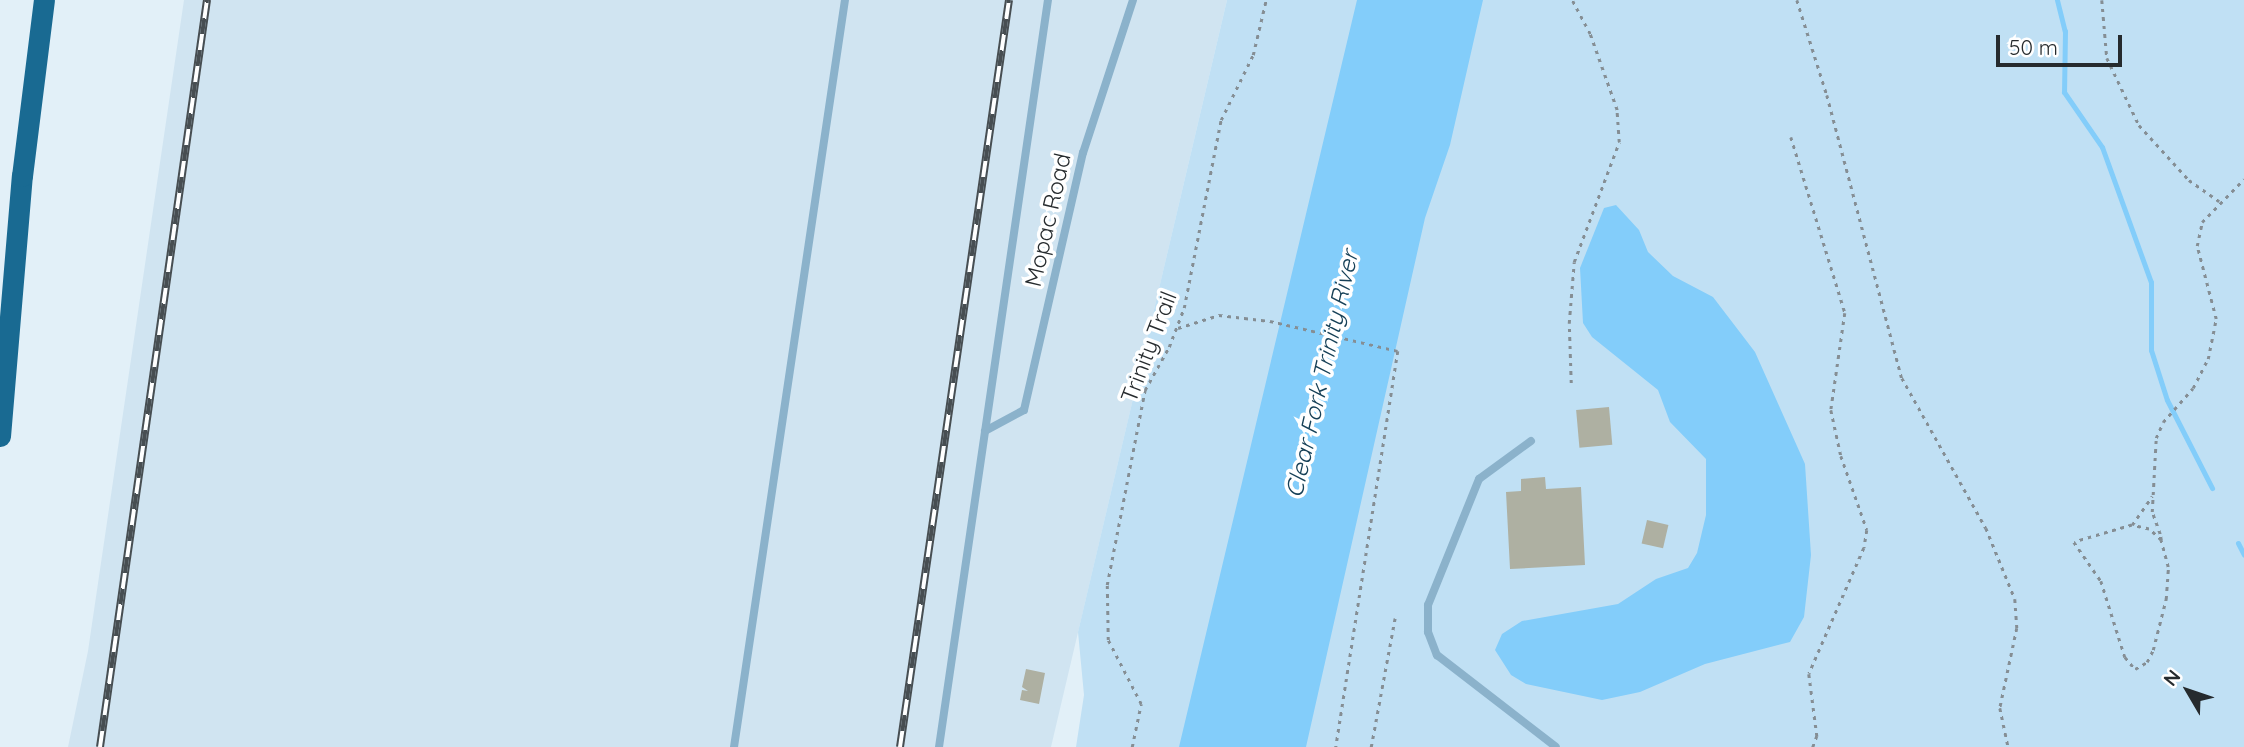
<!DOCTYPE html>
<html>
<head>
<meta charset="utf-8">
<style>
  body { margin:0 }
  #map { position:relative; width:2244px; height:747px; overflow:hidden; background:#e2f0f8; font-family:Quicksand,sans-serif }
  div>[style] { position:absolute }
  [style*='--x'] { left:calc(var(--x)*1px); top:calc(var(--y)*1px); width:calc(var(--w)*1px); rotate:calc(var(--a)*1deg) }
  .built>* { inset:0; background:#d0e4f1 }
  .green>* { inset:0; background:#c0e0f4 }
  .water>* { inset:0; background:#83cdfa }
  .stream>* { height:5px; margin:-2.5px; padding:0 2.5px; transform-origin:2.5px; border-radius:2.5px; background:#83cdfa }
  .building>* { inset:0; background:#aeb0a2; transform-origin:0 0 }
  .path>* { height:2.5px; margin-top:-1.25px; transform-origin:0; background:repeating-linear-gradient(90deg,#858e94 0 3.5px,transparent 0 8.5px) }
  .service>* { height:8px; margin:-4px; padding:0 4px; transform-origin:4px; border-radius:4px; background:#8bb2cb }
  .motorway>* { height:21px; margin:-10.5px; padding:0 10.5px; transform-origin:10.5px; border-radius:10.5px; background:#196a92 }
  .rail>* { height:8px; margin-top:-4px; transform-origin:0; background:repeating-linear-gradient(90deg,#fff 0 16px,#474e52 0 32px); box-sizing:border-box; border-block:2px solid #474e52 }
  span { translate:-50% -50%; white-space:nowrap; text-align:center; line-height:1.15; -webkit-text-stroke:7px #fff; paint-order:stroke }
  .street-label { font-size:23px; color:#262b2e }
  .water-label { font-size:24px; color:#164057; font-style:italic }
  .north { position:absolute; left:2153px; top:656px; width:70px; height:70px; -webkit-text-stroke:5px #fff; paint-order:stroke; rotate:309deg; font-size:19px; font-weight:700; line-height:28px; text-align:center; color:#262b2e }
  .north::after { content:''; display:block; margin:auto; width:24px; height:32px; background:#262b2e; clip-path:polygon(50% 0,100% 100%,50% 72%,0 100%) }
  .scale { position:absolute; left:1996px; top:35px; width:126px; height:32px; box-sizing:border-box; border:4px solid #262b2e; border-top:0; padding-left:9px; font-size:21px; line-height:24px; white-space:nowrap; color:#262b2e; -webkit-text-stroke:5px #fff; paint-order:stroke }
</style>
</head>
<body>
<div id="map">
  <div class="built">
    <i style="clip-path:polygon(184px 0,1227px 0,1051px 747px,68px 747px,88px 651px)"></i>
  </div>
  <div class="green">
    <i style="clip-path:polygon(1227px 0,2244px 0,2244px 747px,1076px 747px,1084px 695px,1078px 632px)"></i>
  </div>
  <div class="water">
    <i style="clip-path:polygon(1357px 0,1483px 0,1450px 145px,1425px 218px,1306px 747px,1179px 747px)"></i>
    <i style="clip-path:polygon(1616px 205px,1639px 230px,1648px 252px,1673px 276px,1713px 297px,1755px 352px,1805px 464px,1811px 555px,1804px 617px,1790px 642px,1705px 664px,1640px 692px,1602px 700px,1526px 684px,1511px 675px,1495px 650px,1502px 634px,1522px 621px,1618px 604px,1656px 579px,1688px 568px,1697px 553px,1706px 515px,1706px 459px,1670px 422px,1658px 390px,1592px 337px,1583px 323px,1580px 268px,1604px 208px)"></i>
  </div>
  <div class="stream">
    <i style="--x:2057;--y:0;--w:32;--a:76"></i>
    <i style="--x:2065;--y:31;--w:61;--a:90.9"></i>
    <i style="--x:2064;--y:92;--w:67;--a:55.4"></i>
    <i style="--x:2102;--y:147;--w:144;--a:70.1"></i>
    <i style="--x:2151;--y:282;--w:68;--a:90"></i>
    <i style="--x:2151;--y:350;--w:52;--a:72.3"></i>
    <i style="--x:2167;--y:400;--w:99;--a:62.9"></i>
    <i style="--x:2238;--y:543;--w:13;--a:63"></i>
  </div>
  <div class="building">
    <i style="left:1609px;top:407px;width:38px;height:33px;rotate:85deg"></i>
    <i style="clip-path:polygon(1545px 477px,1546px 489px,1581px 487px,1585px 565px,1510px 569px,1506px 492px,1521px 491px,1521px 479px)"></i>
    <i style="left:1647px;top:520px;width:22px;height:24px;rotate:13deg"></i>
    <i style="clip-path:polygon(1026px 669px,1045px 673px,1039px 704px,1020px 700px,1022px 690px,1028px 691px,1022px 687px)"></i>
  </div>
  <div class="path">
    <i style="--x:1797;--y:0;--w:100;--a:72.5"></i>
    <i style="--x:1827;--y:95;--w:293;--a:75.2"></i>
    <i style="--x:1902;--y:378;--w:172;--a:60.8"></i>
    <i style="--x:1986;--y:528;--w:77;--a:67.8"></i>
    <i style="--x:2015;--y:599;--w:29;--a:86"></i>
    <i style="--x:2017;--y:628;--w:82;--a:102"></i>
    <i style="--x:2000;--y:708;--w:40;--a:78"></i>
    <i style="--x:2102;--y:0;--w:58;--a:85.1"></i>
    <i style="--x:2107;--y:58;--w:74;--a:64.5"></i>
    <i style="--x:2139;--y:125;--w:74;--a:47.7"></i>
    <i style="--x:2189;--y:180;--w:37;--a:35"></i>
    <i style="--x:1791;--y:137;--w:184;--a:72.9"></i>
    <i style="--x:1845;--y:313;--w:98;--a:98.2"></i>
    <i style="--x:1831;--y:410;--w:47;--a:77.7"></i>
    <i style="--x:1841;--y:456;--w:78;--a:70.6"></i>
    <i style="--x:1867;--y:530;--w:18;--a:99"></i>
    <i style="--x:1864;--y:548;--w:137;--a:113.6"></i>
    <i style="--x:1809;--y:674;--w:63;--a:82.6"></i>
    <i style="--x:1817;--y:736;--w:12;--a:110"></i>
    <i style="--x:1178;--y:328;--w:43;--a:-17.6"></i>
    <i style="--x:1219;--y:315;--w:51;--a:6.7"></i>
    <i style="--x:1270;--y:321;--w:131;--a:13.2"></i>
    <i style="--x:1398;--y:351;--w:401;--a:98.9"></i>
    <i style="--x:1571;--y:383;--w:60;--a:-91.9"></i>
    <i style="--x:1569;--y:323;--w:61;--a:-85.3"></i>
    <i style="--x:1574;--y:262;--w:128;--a:-69.4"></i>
    <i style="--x:1619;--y:142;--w:32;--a:-94"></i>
    <i style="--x:1617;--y:110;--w:81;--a:-109.6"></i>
    <i style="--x:1590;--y:34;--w:38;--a:-118"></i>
    <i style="--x:2132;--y:525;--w:35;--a:-55"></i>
    <i style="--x:2161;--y:540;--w:16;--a:-137"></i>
    <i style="--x:2149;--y:529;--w:17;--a:-167"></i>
    <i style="--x:2132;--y:525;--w:60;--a:163.7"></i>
    <i style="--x:2074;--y:542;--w:47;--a:55.3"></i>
    <i style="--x:2101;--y:581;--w:80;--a:72.5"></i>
    <i style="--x:2125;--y:657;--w:16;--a:50"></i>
    <i style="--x:2135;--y:669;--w:14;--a:-30"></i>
    <i style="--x:2147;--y:662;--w:13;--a:-63"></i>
    <i style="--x:2153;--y:650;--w:53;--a:-75.7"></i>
    <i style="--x:2166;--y:599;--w:32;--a:-86"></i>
    <i style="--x:2168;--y:567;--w:28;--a:-105"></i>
    <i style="--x:2161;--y:540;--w:6;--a:-99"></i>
    <i style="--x:2160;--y:534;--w:23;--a:-110"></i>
    <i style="--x:2152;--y:512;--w:74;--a:-86.9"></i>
    <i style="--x:2156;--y:438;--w:17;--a:-66"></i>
    <i style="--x:2163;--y:422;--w:45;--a:-48.6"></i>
    <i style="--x:2193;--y:388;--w:33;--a:-63"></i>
    <i style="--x:2208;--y:359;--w:41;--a:-78.7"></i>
    <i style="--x:2216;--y:319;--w:75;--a:-104.6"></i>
    <i style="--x:2197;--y:246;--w:25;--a:-78"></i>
    <i style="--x:2202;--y:222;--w:60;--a:-45.7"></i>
    <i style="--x:1132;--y:747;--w:44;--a:-78.2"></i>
    <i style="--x:1141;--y:704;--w:72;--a:-117.3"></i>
    <i style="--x:1108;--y:640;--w:55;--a:-91"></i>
    <i style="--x:1107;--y:585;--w:199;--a:-79"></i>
    <i style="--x:1145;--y:390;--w:49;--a:-60.8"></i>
    <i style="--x:1169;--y:347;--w:42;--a:-69"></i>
    <i style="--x:1184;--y:308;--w:192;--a:-78.9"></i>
    <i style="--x:1221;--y:120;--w:72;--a:-63.8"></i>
    <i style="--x:1253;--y:55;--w:57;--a:-76.7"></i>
    <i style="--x:1371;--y:747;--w:131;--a:-79.5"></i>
  </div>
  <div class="service">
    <i style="--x:985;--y:431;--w:44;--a:-28.3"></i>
    <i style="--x:1024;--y:410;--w:264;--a:-77.1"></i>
    <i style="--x:1083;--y:153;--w:161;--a:-71.9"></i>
    <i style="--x:1531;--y:441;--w:64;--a:143.8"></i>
    <i style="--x:1479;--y:479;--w:136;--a:112"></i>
    <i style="--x:1428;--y:605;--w:27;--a:90"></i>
    <i style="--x:1428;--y:632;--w:25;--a:69"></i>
    <i style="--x:1437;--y:655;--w:150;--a:37.7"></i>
    <i style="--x:734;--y:747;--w:755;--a:-81.55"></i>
    <i style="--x:939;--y:747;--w:755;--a:-81.7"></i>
  </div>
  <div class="motorway">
    <i style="--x:0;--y:436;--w:261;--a:-85.2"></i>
    <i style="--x:22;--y:176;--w:177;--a:-82.9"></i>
  </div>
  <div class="rail">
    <i style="--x:100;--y:747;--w:755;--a:-81.85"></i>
    <i style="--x:900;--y:747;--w:755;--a:-81.7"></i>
  </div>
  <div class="street-label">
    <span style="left:1048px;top:220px;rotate:-77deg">Mopac Road</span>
    <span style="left:1149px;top:347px;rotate:-69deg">Trinity Trail</span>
  </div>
  <div class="water-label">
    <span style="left:1322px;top:374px;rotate:-77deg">Clear Fork Trinity River</span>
  </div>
  <div class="north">N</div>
  <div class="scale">50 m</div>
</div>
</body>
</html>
